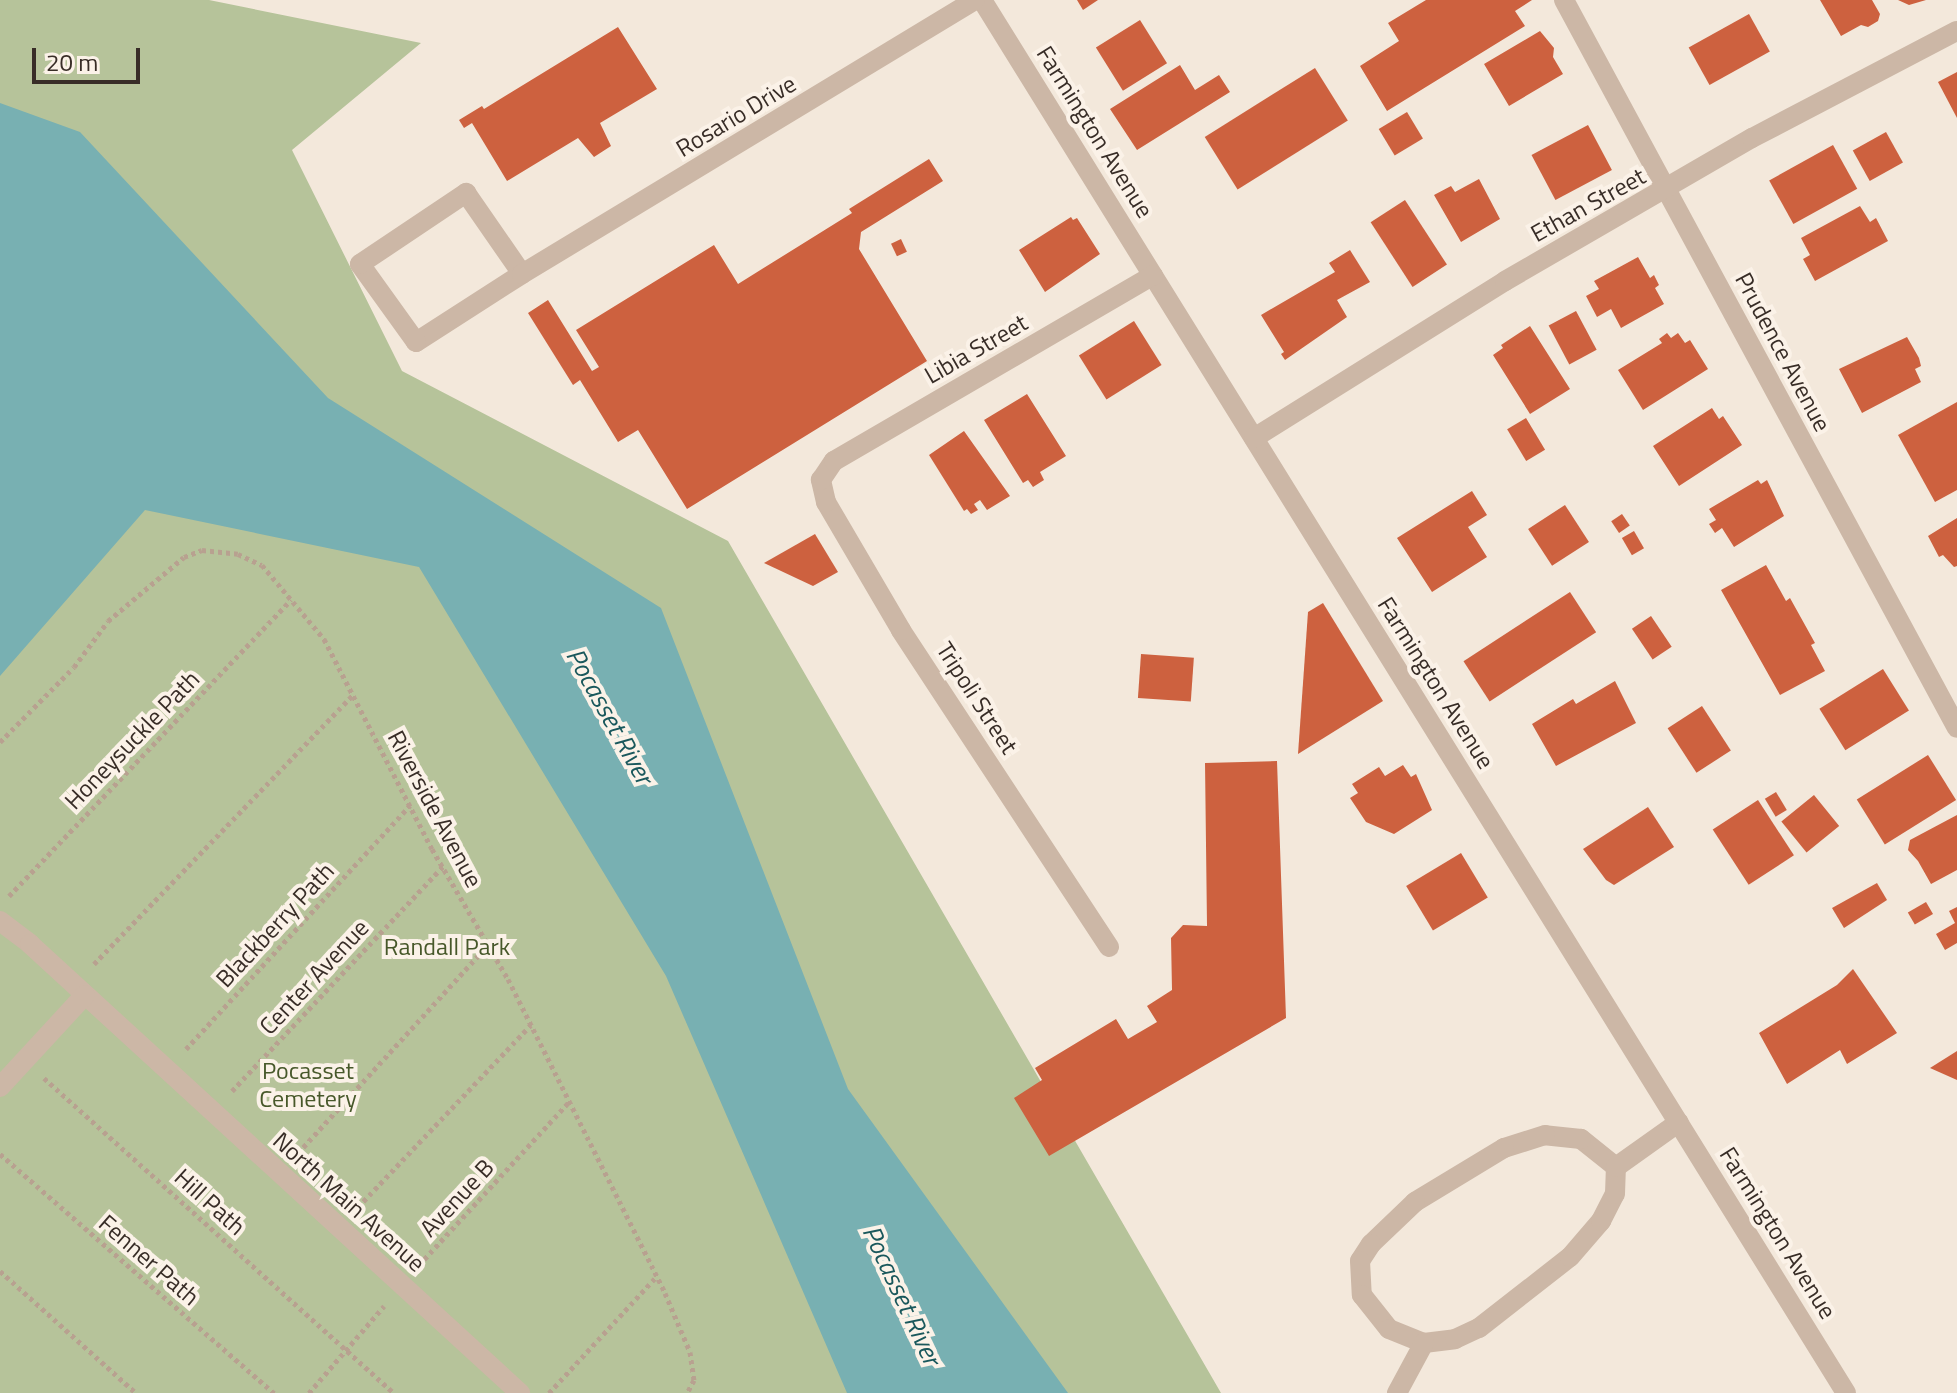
<!DOCTYPE html>
<html>
<head>
<meta charset="utf-8">
<style>
  body { margin:0 }
  #map { position:relative; width:1957px; height:1393px; overflow:hidden; background:#f3e8db; font-family:"Titillium Web",sans-serif }
  div>[style] { position:absolute }
  [style*='--x'] { left:calc(var(--x)*1px); top:calc(var(--y)*1px); width:calc(var(--w)*1px); rotate:calc(var(--a)*1deg) }
  .green>* { inset:0; background:#b6c39a }
  .water>* { inset:0; background:#78b0b2 }
  .building>* { inset:0; background:#cd613f; transform-origin:0 0 }
  .path>* { height:5px; margin-top:-2.5px; transform-origin:0; background:repeating-linear-gradient(90deg,#b8a190 0 4px,transparent 0 8px) }
  .service>* { height:20px; margin:-10px; padding:0 10px; transform-origin:10px; border-radius:10px; background:#ccb7a6 }
  .minor>* { height:20px; margin:-10px; padding:0 10px; transform-origin:10px; border-radius:10px; background:#ccb7a6 }
  span { translate:-50% -50%; white-space:nowrap; text-align:center; line-height:1.15; -webkit-text-stroke:8px #fbf2e8; paint-order:stroke }
  .street-label { font-size:24px; color:#382d27 }
  .park-label { font-size:24px; color:#47582a }
  .water-label { font-size:26px; color:#1a585c; font-style:italic }
  .scale { position:absolute; left:32px; top:48px; width:108px; height:36px; box-sizing:border-box; border:4px solid #382d27; border-top:0; padding-left:10px; font-size:24px; line-height:28px; white-space:nowrap; color:#382d27; -webkit-text-stroke:6px #fbf2e8; paint-order:stroke }
</style>
</head>
<body>
<div id="map">
  <div class="green">
    <i style="clip-path:polygon(0 0,209px 0,421px 43px,292px 150px,402px 371px,728px 541px,1221px 1393px,0 1393px)"></i>
  </div>
  <div class="water">
    <i style="clip-path:polygon(0 103px,80px 132px,328px 398px,661px 608px,848px 1089px,1068px 1393px,847px 1393px,666px 976px,419px 567px,145px 510px,0 676px)"></i>
  </div>
  <div class="building">
    <i style="clip-path:polygon(1077px 0,1098px 0,1083px 10px)"></i>
    <i style="clip-path:polygon(1426px 0,1532px 0,1515px 11px,1525px 26px,1387px 111px,1360px 66px,1399px 41px,1388px 23px)"></i>
    <i style="clip-path:polygon(1820px 0,1872px 0,1880px 14px,1878px 21px,1868px 27px,1861px 25px,1841px 36px)"></i>
    <i style="clip-path:polygon(1898px 0,1926px 0,1909px 5px)"></i>
    <i style="left:1749px;top:14px;width:43px;height:69px;rotate:61deg"></i>
    <i style="left:1140px;top:20px;width:51px;height:52px;rotate:58deg"></i>
    <i style="clip-path:polygon(618px 27px,657px 89px,600px 123px,611px 146px,594px 157px,578px 138px,507px 181px,472px 123px,464px 128px,459px 120px,482px 106px,484px 109px)"></i>
    <i style="clip-path:polygon(1540px 31px,1554px 48px,1553px 57px,1563px 74px,1509px 106px,1484px 64px)"></i>
    <i style="clip-path:polygon(1180px 65px,1195px 90px,1219px 75px,1230px 92px,1137px 150px,1110px 109px)"></i>
    <i style="left:1315px;top:68px;width:62px;height:130px;rotate:58deg"></i>
    <i style="clip-path:polygon(1957px 72px,1957px 118px,1938px 82px)"></i>
    <i style="left:1407px;top:112px;width:31px;height:33px;rotate:59deg"></i>
    <i style="left:1588px;top:125px;width:51px;height:64px;rotate:62deg"></i>
    <i style="left:1886px;top:132px;width:35px;height:38px;rotate:61deg"></i>
    <i style="left:1833px;top:145px;width:50px;height:73px;rotate:61deg"></i>
    <i style="clip-path:polygon(929px 159px,943px 181px,861px 232px,859px 249px,927px 361px,687px 509px,638px 430px,618px 442px,580px 380px,573px 385px,528px 313px,548px 300px,592px 371px,599px 367px,576px 330px,714px 245px,738px 284px,852px 213px,849px 209px)"></i>
    <i style="clip-path:polygon(1479px 179px,1500px 219px,1461px 242px,1434px 195px,1451px 186px,1455px 192px)"></i>
    <i style="left:1405px;top:200px;width:77px;height:41px;rotate:57deg"></i>
    <i style="clip-path:polygon(1860px 206px,1870px 222px,1876px 218px,1888px 241px,1815px 281px,1803px 259px,1810px 255px,1801px 238px)"></i>
    <i style="clip-path:polygon(1071px 217px,1073px 220px,1077px 218px,1100px 254px,1045px 292px,1019px 250px)"></i>
    <i style="left:901px;top:239px;width:14px;height:11px;rotate:65deg"></i>
    <i style="clip-path:polygon(1350px 250px,1370px 282px,1337px 300px,1347px 317px,1285px 360px,1281px 354px,1284px 352px,1261px 315px,1335px 272px,1329px 263px)"></i>
    <i style="clip-path:polygon(1638px 257px,1650px 278px,1654px 275px,1659px 285px,1655px 288px,1664px 304px,1621px 328px,1611px 309px,1597px 317px,1586px 296px,1599px 289px,1594px 281px)"></i>
    <i style="left:1576px;top:311px;width:44px;height:31px;rotate:62deg"></i>
    <i style="left:1134px;top:321px;width:52px;height:65px;rotate:58deg"></i>
    <i style="clip-path:polygon(1530px 326px,1570px 389px,1530px 414px,1493px 355px,1503px 348px,1501px 345px)"></i>
    <i style="clip-path:polygon(1667px 333px,1671px 338px,1678px 333px,1685px 343px,1690px 340px,1708px 369px,1643px 410px,1618px 370px,1662px 343px,1659px 339px)"></i>
    <i style="clip-path:polygon(1907px 337px,1919px 358px,1921px 366px,1915px 369px,1921px 382px,1862px 413px,1839px 369px)"></i>
    <i style="clip-path:polygon(1027px 394px,1066px 456px,1040px 472px,1044px 480px,1033px 487px,1028px 480px,1023px 483px,984px 420px)"></i>
    <i style="clip-path:polygon(1957px 402px,1957px 490px,1935px 502px,1898px 435px)"></i>
    <i style="clip-path:polygon(1712px 408px,1719px 419px,1723px 416px,1742px 445px,1679px 486px,1653px 446px)"></i>
    <i style="left:1526px;top:418px;width:37px;height:22px;rotate:59deg"></i>
    <i style="clip-path:polygon(964px 431px,1010px 496px,987px 510px,980px 500px,974px 504px,978px 510px,971px 514px,967px 509px,964px 511px,929px 455px)"></i>
    <i style="clip-path:polygon(1758px 480px,1761px 484px,1767px 480px,1784px 516px,1734px 547px,1722px 528px,1715px 533px,1709px 524px,1716px 520px,1709px 509px)"></i>
    <i style="clip-path:polygon(1472px 491px,1487px 515px,1468px 527px,1487px 557px,1432px 592px,1397px 538px)"></i>
    <i style="left:1565px;top:505px;width:44px;height:44px;rotate:57deg"></i>
    <i style="left:1622px;top:514px;width:14px;height:13px;rotate:56deg"></i>
    <i style="clip-path:polygon(1957px 518px,1957px 566px,1954px 567px,1943px 555px,1939px 557px,1928px 536px)"></i>
    <i style="left:1634px;top:531px;width:20px;height:14px;rotate:60deg"></i>
    <i style="clip-path:polygon(815px 534px,838px 572px,813px 586px,764px 563px)"></i>
    <i style="clip-path:polygon(1766px 565px,1786px 601px,1790px 598px,1815px 643px,1811px 645px,1825px 671px,1780px 695px,1721px 590px)"></i>
    <i style="left:1570px;top:592px;width:48px;height:127px;rotate:57deg"></i>
    <i style="clip-path:polygon(1323px 603px,1383px 701px,1298px 754px,1308px 612px)"></i>
    <i style="left:1651px;top:616px;width:37px;height:23px;rotate:56deg"></i>
    <i style="left:1141px;top:654px;width:53px;height:44px;rotate:4deg"></i>
    <i style="left:1883px;top:669px;width:49px;height:75px;rotate:58deg"></i>
    <i style="clip-path:polygon(1615px 681px,1636px 723px,1556px 766px,1532px 724px,1573px 699px,1576px 704px)"></i>
    <i style="left:1702px;top:706px;width:53px;height:41px;rotate:57deg"></i>
    <i style="left:1928px;top:755px;width:53px;height:84px;rotate:58deg"></i>
    <i style="clip-path:polygon(1277px 761px,1286px 1018px,1049px 1156px,1014px 1098px,1042px 1080px,1035px 1068px,1116px 1019px,1128px 1039px,1157px 1022px,1147px 1006px,1172px 990px,1171px 938px,1183px 925px,1207px 926px,1205px 763px)"></i>
    <i style="clip-path:polygon(1403px 765px,1411px 777px,1416px 774px,1432px 810px,1394px 834px,1366px 822px,1350px 798px,1358px 793px,1352px 784px,1379px 767px,1385px 776px)"></i>
    <i style="left:1776px;top:792px;width:21px;height:13px;rotate:59deg"></i>
    <i style="left:1814px;top:795px;width:40px;height:42px;rotate:51deg"></i>
    <i style="left:1758px;top:800px;width:66px;height:54px;rotate:57deg"></i>
    <i style="clip-path:polygon(1648px 807px,1674px 847px,1614px 885px,1606px 880px,1583px 849px)"></i>
    <i style="clip-path:polygon(1957px 815px,1957px 870px,1931px 884px,1918px 861px,1908px 850px,1910px 840px)"></i>
    <i style="left:1461px;top:853px;width:52px;height:64px;rotate:59deg"></i>
    <i style="clip-path:polygon(1877px 883px,1887px 900px,1844px 928px,1832px 908px)"></i>
    <i style="left:1926px;top:902px;width:14px;height:21px;rotate:60deg"></i>
    <i style="clip-path:polygon(1957px 907px,1957px 943px,1945px 950px,1936px 934px,1955px 923px,1949px 911px)"></i>
    <i style="clip-path:polygon(1853px 969px,1897px 1033px,1847px 1064px,1840px 1050px,1787px 1084px,1759px 1033px,1837px 985px)"></i>
    <i style="clip-path:polygon(1957px 1051px,1957px 1080px,1930px 1068px)"></i>
  </div>
  <div class="path">
    <i style="--x:0;--y:742;--w:105;--a:-45.4"></i>
    <i style="--x:74;--y:667;--w:57;--a:-53.5"></i>
    <i style="--x:108;--y:621;--w:99;--a:-40.1"></i>
    <i style="--x:184;--y:557;--w:19;--a:-21"></i>
    <i style="--x:202;--y:550;--w:36;--a:6"></i>
    <i style="--x:238;--y:554;--w:26;--a:25"></i>
    <i style="--x:262;--y:565;--w:97;--a:50"></i>
    <i style="--x:324;--y:639;--w:236;--a:62.8"></i>
    <i style="--x:432;--y:849;--w:151;--a:59.7"></i>
    <i style="--x:508;--y:979;--w:351;--a:63.4"></i>
    <i style="--x:665;--y:1293;--w:64;--a:67"></i>
    <i style="--x:690;--y:1352;--w:28;--a:82"></i>
    <i style="--x:694;--y:1380;--w:15;--a:118"></i>
    <i style="--x:9;--y:896;--w:409;--a:-46.4"></i>
    <i style="--x:94;--y:964;--w:375;--a:-46.1"></i>
    <i style="--x:186;--y:1049;--w:331;--a:-47.4"></i>
    <i style="--x:44;--y:1078;--w:471;--a:42"></i>
    <i style="--x:232;--y:1091;--w:308;--a:-46.8"></i>
    <i style="--x:298;--y:1153;--w:282;--a:-47.6"></i>
    <i style="--x:0;--y:1154;--w:364;--a:41.1"></i>
    <i style="--x:358;--y:1207;--w:251;--a:-46.5"></i>
    <i style="--x:419;--y:1265;--w:223;--a:-47.4"></i>
    <i style="--x:0;--y:1271;--w:183;--a:41.9"></i>
    <i style="--x:309;--y:1393;--w:115;--a:-49.2"></i>
    <i style="--x:549;--y:1393;--w:159;--a:-47.3"></i>
  </div>
  <div class="service">
    <i style="--x:466;--y:193;--w:98;--a:55.3"></i>
    <i style="--x:522;--y:274;--w:126;--a:147.3"></i>
    <i style="--x:416;--y:342;--w:96;--a:-125.7"></i>
    <i style="--x:360;--y:264;--w:128;--a:-33.8"></i>
    <i style="--x:0;--y:921;--w:38;--a:37"></i>
    <i style="--x:30;--y:944;--w:665;--a:42.5"></i>
    <i style="--x:0;--y:1087;--w:125;--a:-47.3"></i>
    <i style="--x:1616;--y:1167;--w:45;--a:-141.3"></i>
    <i style="--x:1581;--y:1139;--w:36;--a:-174"></i>
    <i style="--x:1545;--y:1135;--w:43;--a:162.4"></i>
    <i style="--x:1504;--y:1148;--w:104;--a:148.8"></i>
    <i style="--x:1415;--y:1202;--w:61;--a:136.3"></i>
    <i style="--x:1371;--y:1244;--w:20;--a:123"></i>
    <i style="--x:1360;--y:1261;--w:34;--a:87"></i>
    <i style="--x:1362;--y:1295;--w:43;--a:51.5"></i>
    <i style="--x:1389;--y:1329;--w:38;--a:22"></i>
    <i style="--x:1424;--y:1343;--w:31;--a:-7"></i>
    <i style="--x:1455;--y:1339;--w:26;--a:-25"></i>
    <i style="--x:1479;--y:1328;--w:115;--a:-38"></i>
    <i style="--x:1570;--y:1257;--w:48;--a:-49.3"></i>
    <i style="--x:1601;--y:1221;--w:30;--a:-63"></i>
    <i style="--x:1615;--y:1194;--w:27;--a:-88"></i>
    <i style="--x:1616;--y:1167;--w:77;--a:-35.5"></i>
    <i style="--x:1397;--y:1393;--w:57;--a:-61.6"></i>
  </div>
  <div class="minor">
    <i style="--x:982;--y:0;--w:1639;--a:58.19"></i>
    <i style="--x:1564;--y:0;--w:827;--a:61.64"></i>
    <i style="--x:522;--y:274;--w:529;--a:-31.17"></i>
    <i style="--x:1254;--y:438;--w:296;--a:-32"></i>
    <i style="--x:1505;--y:281;--w:285;--a:-30.1"></i>
    <i style="--x:1752;--y:138;--w:231;--a:-27.6"></i>
    <i style="--x:1109;--y:947;--w:379;--a:-123.3"></i>
    <i style="--x:901;--y:630;--w:148;--a:-120.4"></i>
    <i style="--x:826;--y:502;--w:23;--a:-103"></i>
    <i style="--x:821;--y:480;--w:23;--a:-56"></i>
    <i style="--x:834;--y:461;--w:369;--a:-30.2"></i>
  </div>
  <div class="street-label">
    <span style="left:736px;top:116px;rotate:-31deg">Rosario Drive</span>
    <span style="left:1095px;top:132px;rotate:58deg">Farmington Avenue</span>
    <span style="left:1588px;top:205px;rotate:-29deg">Ethan Street</span>
    <span style="left:976px;top:349px;rotate:-30deg">Libia Street</span>
    <span style="left:1783px;top:352px;rotate:62deg">Prudence Avenue</span>
    <span style="left:1436px;top:683px;rotate:58deg">Farmington Avenue</span>
    <span style="left:977px;top:698px;rotate:57deg">Tripoli Street</span>
    <span style="left:132px;top:740px;rotate:-46deg">Honeysuckle Path</span>
    <span style="left:435px;top:809px;rotate:62deg">Riverside Avenue</span>
    <span style="left:275px;top:925px;rotate:-47deg">Blackberry Path</span>
    <span style="left:314px;top:977px;rotate:-47deg">Center Avenue</span>
    <span style="left:457px;top:1198px;rotate:-47deg">Avenue B</span>
    <span style="left:210px;top:1202px;rotate:42deg">Hill Path</span>
    <span style="left:349px;top:1202px;rotate:42deg">North Main Avenue</span>
    <span style="left:1778px;top:1233px;rotate:58deg">Farmington Avenue</span>
    <span style="left:149px;top:1260px;rotate:41deg">Fenner Path</span>
  </div>
  <div class="park-label">
    <span style="left:447px;top:947px">Randall Park</span>
    <span style="left:308px;top:1085px">Pocasset<br>Cemetery</span>
  </div>
  <div class="water-label">
    <span style="left:610px;top:716px;rotate:61deg">Pocasset River</span>
    <span style="left:902px;top:1295px;rotate:65deg">Pocasset River</span>
  </div>
  <div class="scale">20 m</div>
</div>
</body>
</html>
